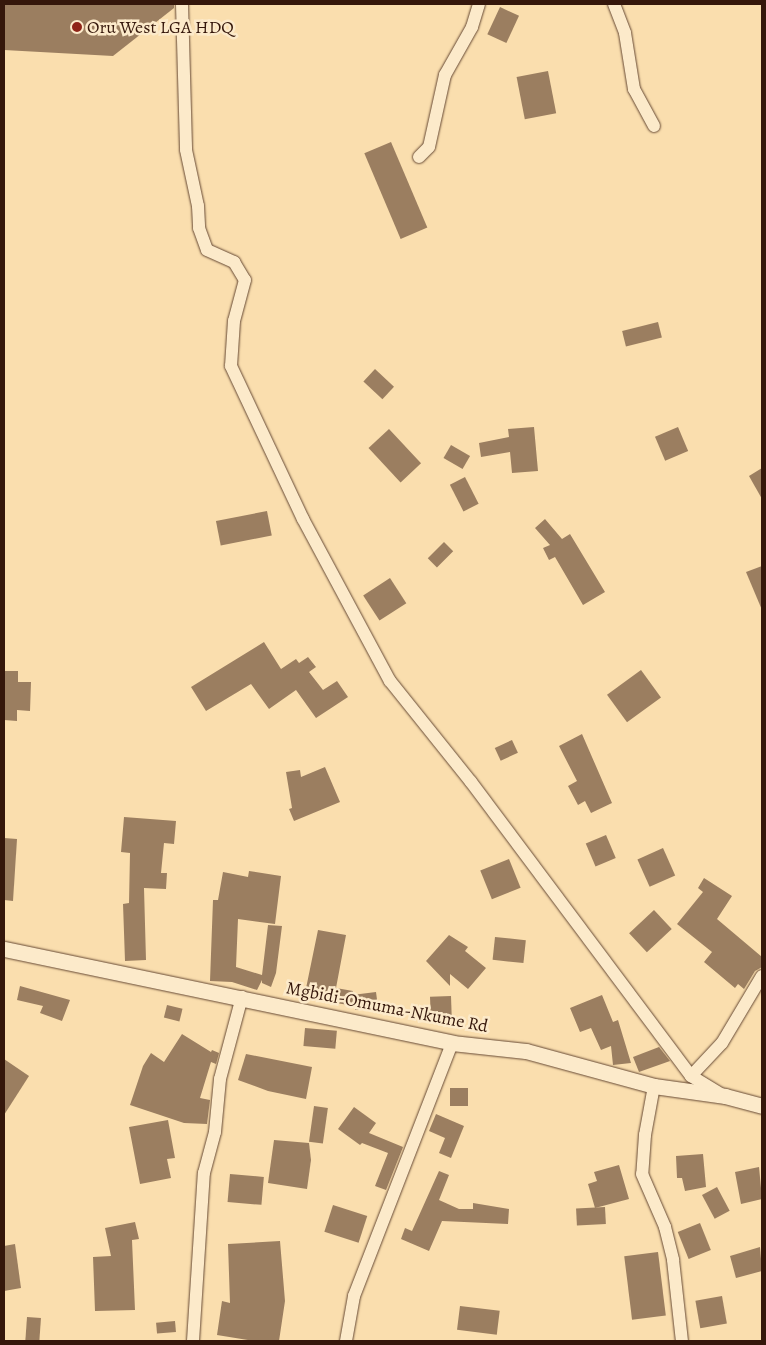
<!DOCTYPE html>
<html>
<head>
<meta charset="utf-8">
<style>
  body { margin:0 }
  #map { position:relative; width:766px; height:1345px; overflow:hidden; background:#fadeae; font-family:Alegreya,serif }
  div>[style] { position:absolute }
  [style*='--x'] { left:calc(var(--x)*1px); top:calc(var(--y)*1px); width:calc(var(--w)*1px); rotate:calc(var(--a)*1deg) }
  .building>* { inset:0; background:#9b7e60; transform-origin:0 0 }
  .roads { filter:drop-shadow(0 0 1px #664934) drop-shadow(0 0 1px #664934) }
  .minor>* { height:12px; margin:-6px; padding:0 6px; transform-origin:6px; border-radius:6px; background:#fceaca }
  .tertiary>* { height:15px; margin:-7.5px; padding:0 7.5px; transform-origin:7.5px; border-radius:7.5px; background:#fceaca }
  .dots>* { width:14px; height:14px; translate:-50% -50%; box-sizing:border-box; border:2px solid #fceaca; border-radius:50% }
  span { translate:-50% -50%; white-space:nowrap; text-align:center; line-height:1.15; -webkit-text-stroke:5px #fceaca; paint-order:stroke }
  .poi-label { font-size:18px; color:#35170b }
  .left { translate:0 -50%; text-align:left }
  .street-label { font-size:18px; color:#35170b }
  .frame { position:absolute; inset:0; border:5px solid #35170b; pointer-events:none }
</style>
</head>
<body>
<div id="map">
  <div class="building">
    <i style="clip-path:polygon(4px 4px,174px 4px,174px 8px,113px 56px,4px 50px)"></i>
    <i style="left:500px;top:7px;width:21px;height:30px;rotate:25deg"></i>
    <i style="left:548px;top:71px;width:43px;height:32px;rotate:79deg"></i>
    <i style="left:391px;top:142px;width:93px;height:29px;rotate:67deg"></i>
    <i style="left:658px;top:322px;width:16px;height:37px;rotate:76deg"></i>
    <i style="left:375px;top:369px;width:26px;height:17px;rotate:43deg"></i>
    <i style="clip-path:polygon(534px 427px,538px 471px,512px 473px,510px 452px,481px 457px,479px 443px,509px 437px,508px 429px)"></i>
    <i style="left:678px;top:427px;width:26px;height:25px;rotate:67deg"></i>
    <i style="left:389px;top:429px;width:47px;height:28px;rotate:47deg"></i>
    <i style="left:451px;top:445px;width:22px;height:15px;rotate:30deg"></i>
    <i style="clip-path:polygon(762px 468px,762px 499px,749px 476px)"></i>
    <i style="left:465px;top:477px;width:30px;height:17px;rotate:63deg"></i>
    <i style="left:267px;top:511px;width:25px;height:52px;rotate:79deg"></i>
    <i style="clip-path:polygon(545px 519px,562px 539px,570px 534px,605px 592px,583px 605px,555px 557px,549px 560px,543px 548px,550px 545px,535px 528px)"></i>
    <i style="left:444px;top:542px;width:13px;height:23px;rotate:45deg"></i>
    <i style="clip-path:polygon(762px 566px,762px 610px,746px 572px)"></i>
    <i style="left:390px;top:578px;width:30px;height:32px;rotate:57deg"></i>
    <i style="clip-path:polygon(264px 642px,281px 669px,296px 659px,299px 663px,308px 657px,316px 667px,309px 672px,323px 690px,337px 681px,348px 697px,316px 718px,296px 690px,269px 709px,251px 684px,206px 711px,191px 687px)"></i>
    <i style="left:641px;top:670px;width:34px;height:42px;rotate:54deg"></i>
    <i style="clip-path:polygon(4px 671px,18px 671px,18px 682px,31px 682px,30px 711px,17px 710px,17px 721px,4px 720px)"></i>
    <i style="clip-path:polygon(582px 734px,612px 803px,591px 813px,585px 801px,578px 805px,568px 786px,577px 781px,559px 746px)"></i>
    <i style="left:512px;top:740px;width:14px;height:19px;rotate:65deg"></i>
    <i style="clip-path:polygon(325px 767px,340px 802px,294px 821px,289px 809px,292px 808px,286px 772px,300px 770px,301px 777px)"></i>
    <i style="clip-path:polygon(124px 817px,176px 821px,174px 844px,164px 843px,161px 873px,167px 873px,166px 889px,144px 888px,146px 960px,125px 961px,123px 904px,129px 903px,130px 853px,121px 852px)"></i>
    <i style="left:606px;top:835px;width:25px;height:22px;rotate:67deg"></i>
    <i style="clip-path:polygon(4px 838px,17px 839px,13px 901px,4px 900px)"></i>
    <i style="left:663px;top:848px;width:30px;height:28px;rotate:66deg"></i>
    <i style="left:509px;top:859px;width:31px;height:31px;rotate:68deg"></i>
    <i style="clip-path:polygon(249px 871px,281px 876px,275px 924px,238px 919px,236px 967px,262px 975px,268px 925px,282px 926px,276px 973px,271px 987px,262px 983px,262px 980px,257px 990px,232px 982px,210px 981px,213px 900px,218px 900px,223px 872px,248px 877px)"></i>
    <i style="clip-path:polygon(704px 878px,732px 896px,717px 919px,762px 957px,762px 967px,755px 971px,744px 989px,738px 984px,735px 988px,704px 962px,712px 952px,677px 924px,703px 892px,698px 888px)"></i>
    <i style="left:654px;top:910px;width:26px;height:34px;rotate:47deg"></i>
    <i style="clip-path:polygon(318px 930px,346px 935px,336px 988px,353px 991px,352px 995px,376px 992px,378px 1007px,355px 1010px,355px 1006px,304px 998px)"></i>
    <i style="clip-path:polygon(449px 935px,468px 947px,465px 951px,486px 968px,468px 989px,450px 974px,450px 986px,426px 961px)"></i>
    <i style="left:495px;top:937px;width:31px;height:23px;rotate:6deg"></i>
    <i style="clip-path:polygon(20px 986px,70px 1000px,62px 1021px,40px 1013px,43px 1006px,17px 1000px)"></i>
    <i style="clip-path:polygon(602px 995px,613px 1022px,618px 1020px,631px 1063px,613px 1065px,611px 1046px,601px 1050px,591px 1028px,580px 1032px,570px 1008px)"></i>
    <i style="left:451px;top:996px;width:26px;height:21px;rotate:88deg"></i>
    <i style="left:167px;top:1005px;width:16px;height:13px;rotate:14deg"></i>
    <i style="left:305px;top:1028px;width:32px;height:18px;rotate:5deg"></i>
    <i style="clip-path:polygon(182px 1034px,211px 1052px,212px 1050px,219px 1053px,216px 1064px,211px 1062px,200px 1098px,210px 1100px,207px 1124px,184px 1123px,130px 1105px,143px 1066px,151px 1053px,164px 1062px)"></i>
    <i style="clip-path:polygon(659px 1047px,670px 1061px,639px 1072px,633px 1057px)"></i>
    <i style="clip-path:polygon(246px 1054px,312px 1067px,306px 1099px,268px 1091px,238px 1080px)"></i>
    <i style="clip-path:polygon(4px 1059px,29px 1076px,4px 1115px)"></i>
    <i style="left:450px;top:1088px;width:18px;height:18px"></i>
    <i style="left:314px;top:1106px;width:14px;height:36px;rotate:8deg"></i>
    <i style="clip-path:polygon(354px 1107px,376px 1123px,369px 1133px,403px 1147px,386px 1190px,375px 1186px,388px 1153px,362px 1143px,360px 1145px,338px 1129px)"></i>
    <i style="clip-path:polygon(436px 1114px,464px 1126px,451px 1158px,439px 1153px,445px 1138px,429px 1131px)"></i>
    <i style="clip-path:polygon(168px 1120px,175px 1158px,167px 1159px,171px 1178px,140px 1184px,129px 1127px)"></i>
    <i style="clip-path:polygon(274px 1140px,309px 1143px,311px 1160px,307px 1189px,268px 1183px)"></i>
    <i style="clip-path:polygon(703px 1154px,706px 1187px,685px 1191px,682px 1178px,677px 1178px,676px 1156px)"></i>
    <i style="clip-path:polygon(619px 1165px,629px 1199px,595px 1208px,588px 1184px,597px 1181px,594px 1172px)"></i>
    <i style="clip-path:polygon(759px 1167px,762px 1199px,741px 1204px,735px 1172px)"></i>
    <i style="clip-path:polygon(439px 1171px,449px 1175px,439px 1200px,459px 1209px,473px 1209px,473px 1203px,509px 1209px,508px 1224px,442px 1221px,429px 1251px,401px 1239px,405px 1228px,412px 1231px)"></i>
    <i style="left:230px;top:1174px;width:34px;height:28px;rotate:5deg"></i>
    <i style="left:717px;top:1187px;width:27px;height:17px;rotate:62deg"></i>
    <i style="left:333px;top:1205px;width:36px;height:28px;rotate:18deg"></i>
    <i style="left:605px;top:1207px;width:17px;height:29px;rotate:87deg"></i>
    <i style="clip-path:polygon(135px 1222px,139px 1239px,132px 1240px,135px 1310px,95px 1311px,93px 1257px,111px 1256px,105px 1228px)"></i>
    <i style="left:700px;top:1223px;width:29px;height:24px;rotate:68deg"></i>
    <i style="clip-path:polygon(280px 1241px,285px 1301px,279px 1341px,254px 1341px,217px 1335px,222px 1301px,230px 1303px,228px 1244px)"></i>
    <i style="clip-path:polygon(15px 1244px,21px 1288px,4px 1291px,4px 1246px)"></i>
    <i style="clip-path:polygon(760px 1247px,762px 1271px,736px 1278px,730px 1256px)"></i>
    <i style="left:658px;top:1252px;width:64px;height:34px;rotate:83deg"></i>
    <i style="left:722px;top:1296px;width:28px;height:27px;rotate:80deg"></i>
    <i style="left:460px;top:1306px;width:40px;height:24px;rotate:7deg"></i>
    <i style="left:27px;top:1317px;width:14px;height:24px;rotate:4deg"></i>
    <i style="left:175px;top:1321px;width:11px;height:19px;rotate:85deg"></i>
  </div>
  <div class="roads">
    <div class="minor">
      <i style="--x:182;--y:4;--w:146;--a:88.4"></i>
      <i style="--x:186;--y:150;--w:57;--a:77.9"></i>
      <i style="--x:198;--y:206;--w:22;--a:87"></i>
      <i style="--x:199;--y:228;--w:23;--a:70"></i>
      <i style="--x:207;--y:250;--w:30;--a:24"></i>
      <i style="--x:234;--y:262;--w:21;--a:59"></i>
      <i style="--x:245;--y:280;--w:42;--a:105"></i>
      <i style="--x:234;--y:321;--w:45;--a:93.8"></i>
      <i style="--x:231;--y:366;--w:169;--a:64.8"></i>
      <i style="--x:303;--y:519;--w:184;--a:61.8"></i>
      <i style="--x:390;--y:681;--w:129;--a:51.3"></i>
      <i style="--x:471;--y:782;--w:367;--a:53.2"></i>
      <i style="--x:691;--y:1076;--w:35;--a:31"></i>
      <i style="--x:614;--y:4;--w:31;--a:69"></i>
      <i style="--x:625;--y:33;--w:57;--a:80.9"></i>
      <i style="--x:634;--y:89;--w:42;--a:61.6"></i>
      <i style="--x:419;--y:157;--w:14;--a:-45"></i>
      <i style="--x:429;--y:147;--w:74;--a:-77.5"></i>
      <i style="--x:445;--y:75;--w:55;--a:-60.6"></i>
      <i style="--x:472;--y:27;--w:24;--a:-73"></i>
      <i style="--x:691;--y:1076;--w:45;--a:-46.8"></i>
      <i style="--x:722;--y:1043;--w:78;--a:-59.2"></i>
      <i style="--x:654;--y:1086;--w:50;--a:100.4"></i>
      <i style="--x:645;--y:1135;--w:39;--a:94"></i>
      <i style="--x:642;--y:1174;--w:58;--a:66.5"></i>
      <i style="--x:665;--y:1227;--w:34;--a:76"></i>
      <i style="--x:673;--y:1260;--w:81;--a:83.7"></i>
      <i style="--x:193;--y:1341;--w:168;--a:-86.3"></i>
      <i style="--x:204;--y:1173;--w:42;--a:-75"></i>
      <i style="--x:215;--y:1132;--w:53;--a:-84.6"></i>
      <i style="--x:220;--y:1079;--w:85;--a:-75"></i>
      <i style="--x:346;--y:1341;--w:46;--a:-79.9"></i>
      <i style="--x:354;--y:1296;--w:271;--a:-68.8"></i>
    </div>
    <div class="tertiary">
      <i style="--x:4;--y:949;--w:458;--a:11.8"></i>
      <i style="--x:452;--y:1043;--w:74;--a:6.2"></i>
      <i style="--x:526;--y:1051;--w:133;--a:15.3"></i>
      <i style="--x:654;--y:1086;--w:72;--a:8"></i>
      <i style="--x:725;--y:1096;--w:38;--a:15"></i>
    </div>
  </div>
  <div class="dots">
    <i style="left:77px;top:27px;background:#8f2418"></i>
  </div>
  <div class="poi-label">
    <span class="left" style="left:87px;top:27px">Oru West LGA HDQ</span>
  </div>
  <div class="street-label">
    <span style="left:387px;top:1007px;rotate:11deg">Mgbidi-Omuma-Nkume Rd</span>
  </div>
  <div class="frame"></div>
</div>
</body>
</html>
